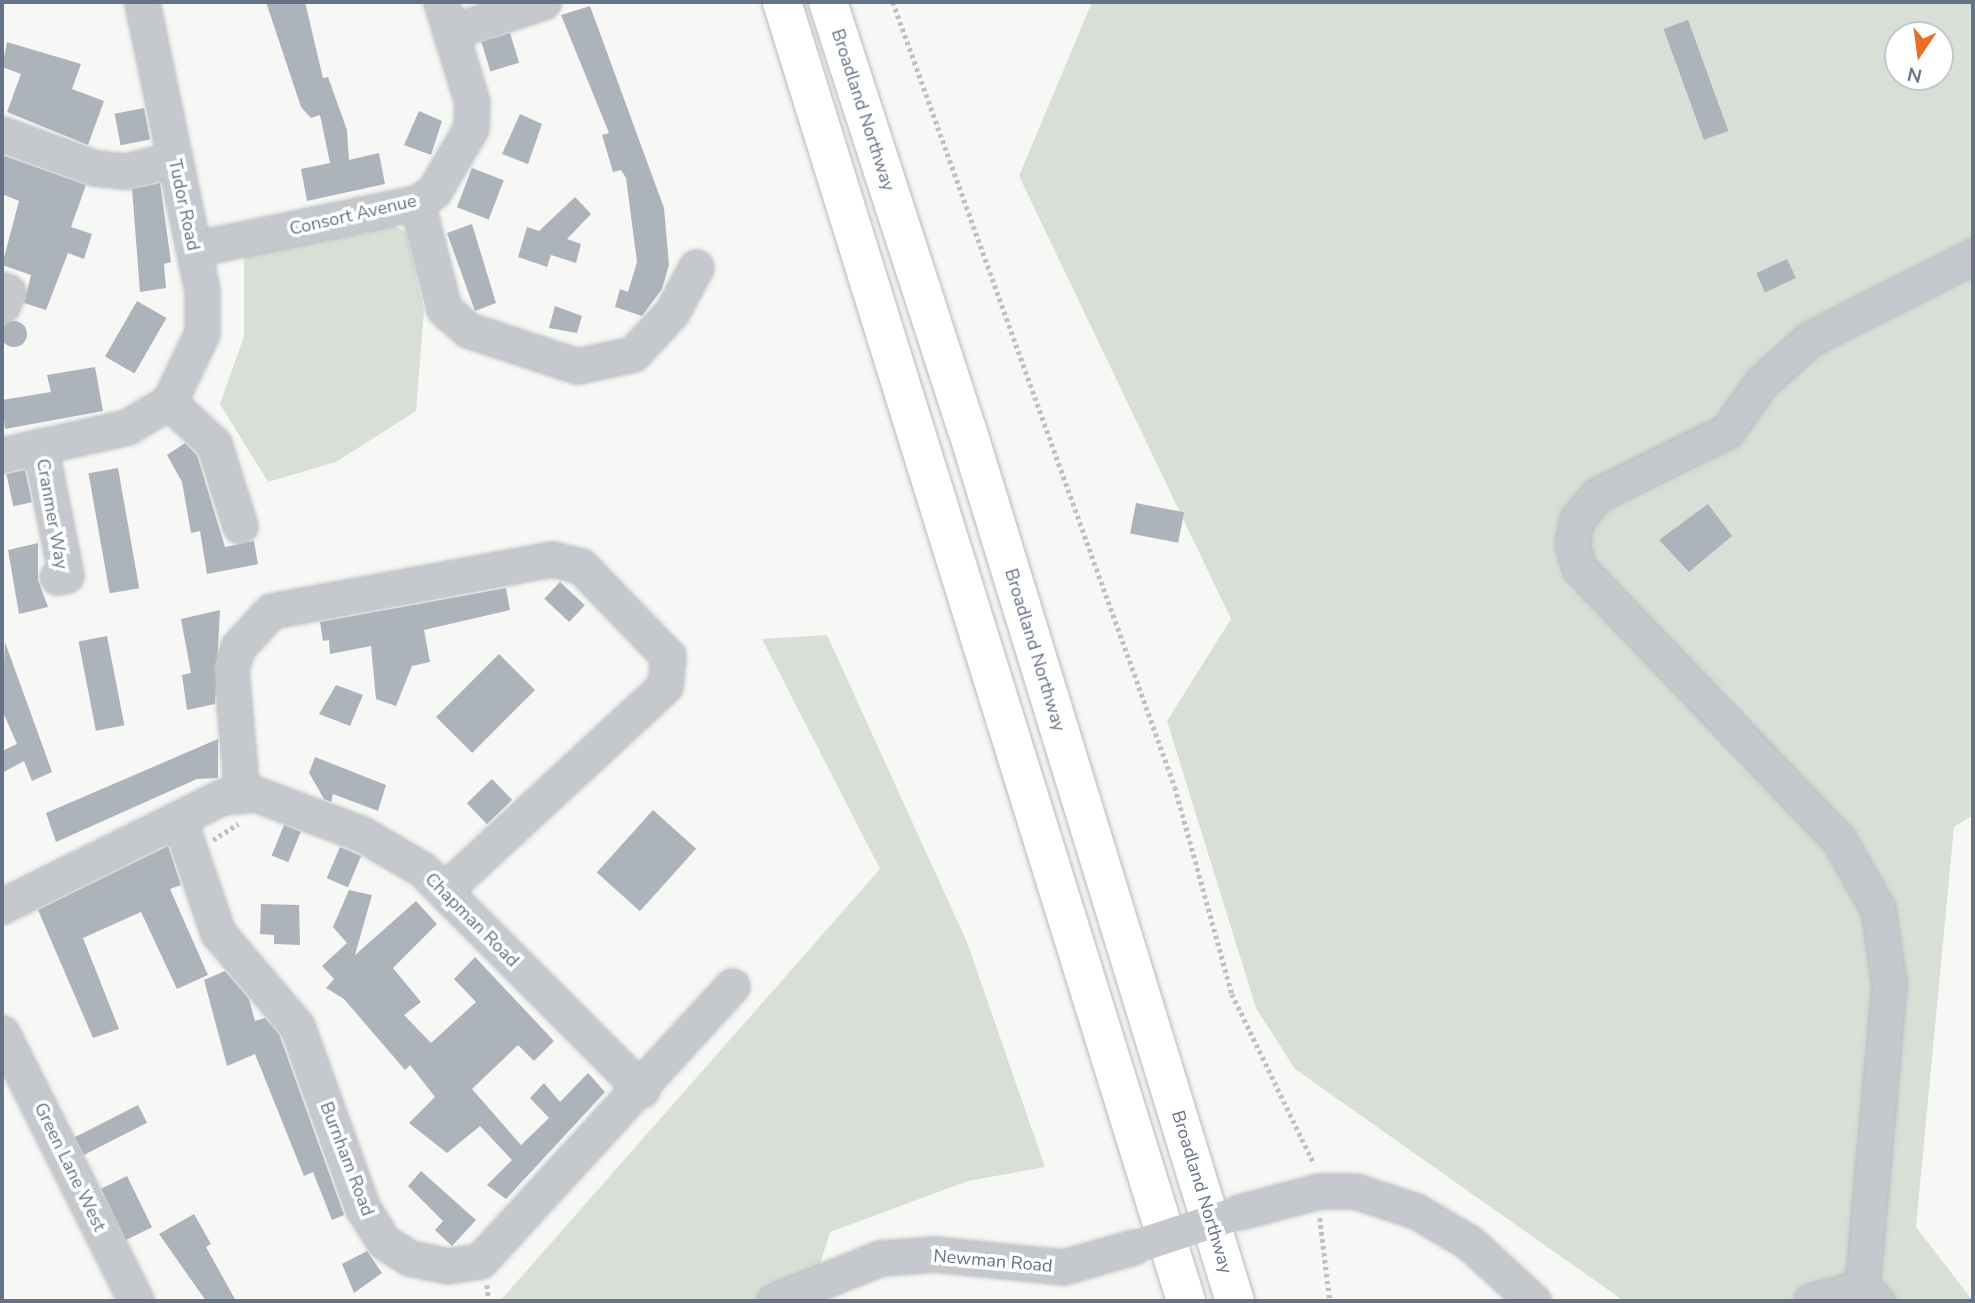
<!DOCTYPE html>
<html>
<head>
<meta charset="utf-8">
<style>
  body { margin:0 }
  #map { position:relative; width:1975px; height:1303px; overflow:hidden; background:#f7f8f5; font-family:"Nunito Sans",sans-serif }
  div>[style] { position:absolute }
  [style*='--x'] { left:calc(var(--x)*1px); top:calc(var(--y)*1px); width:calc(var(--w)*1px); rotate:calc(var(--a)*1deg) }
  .green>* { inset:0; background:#d8dfd6 }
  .building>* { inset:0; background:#adb3bb; transform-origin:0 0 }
  .round { border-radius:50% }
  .path>* { height:4.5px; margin-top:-2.25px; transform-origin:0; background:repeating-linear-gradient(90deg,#bfc0c3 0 3.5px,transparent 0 7px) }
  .roads { filter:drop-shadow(0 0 2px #b8babe) drop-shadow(0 0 2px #b8babe) }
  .minor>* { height:33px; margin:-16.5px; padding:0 16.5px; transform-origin:16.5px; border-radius:16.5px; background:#c5c8cc }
  .highway>* { height:38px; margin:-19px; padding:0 19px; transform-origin:19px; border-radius:19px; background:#fff }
  .minor-bridge>* { height:33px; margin:-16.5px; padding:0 16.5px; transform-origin:16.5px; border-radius:16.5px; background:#c5c8cc }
  span { translate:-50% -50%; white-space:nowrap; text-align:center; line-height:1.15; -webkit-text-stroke:7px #fff; paint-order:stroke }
  .street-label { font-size:18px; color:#667386 }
  .frame { position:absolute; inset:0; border:4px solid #667386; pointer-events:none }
  .north { position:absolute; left:1884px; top:21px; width:70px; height:70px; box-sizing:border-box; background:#fff; border:2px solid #c2c7cf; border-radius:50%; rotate:193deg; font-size:19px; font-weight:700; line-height:28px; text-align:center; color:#667386 }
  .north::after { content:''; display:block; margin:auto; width:24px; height:32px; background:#e76f26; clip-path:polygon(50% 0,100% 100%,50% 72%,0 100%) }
</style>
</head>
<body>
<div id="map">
  <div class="green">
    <i style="clip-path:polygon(evenodd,1092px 2px,1973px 2px,1973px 815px,1954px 827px,1916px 1227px,1973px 1301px,1624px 1301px,1295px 1069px,1256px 1008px,1167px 721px,1231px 619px,1019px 176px,1092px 2px,1898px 35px,1940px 35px,1940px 77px,1898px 77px,1898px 35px)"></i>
    <i style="clip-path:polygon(389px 223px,406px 232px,424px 310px,416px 411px,336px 462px,268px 482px,220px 404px,244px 336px,244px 255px)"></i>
    <i style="clip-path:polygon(827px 635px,967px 942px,1045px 1167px,968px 1181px,830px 1232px,809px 1301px,500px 1301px,880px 869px,762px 639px)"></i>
  </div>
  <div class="building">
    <i style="clip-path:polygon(266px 2px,305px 2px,323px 78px,328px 77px,347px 130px,349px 160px,379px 153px,385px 184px,307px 201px,301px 169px,330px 163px,320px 115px,311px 118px,301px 107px)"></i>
    <i style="clip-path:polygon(590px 6px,664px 208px,669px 265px,662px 289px,642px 316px,615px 307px,620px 289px,628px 292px,637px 262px,626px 178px,621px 170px,613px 172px,602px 135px,609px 133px,561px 15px)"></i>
    <i style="left:1688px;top:20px;width:118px;height:26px;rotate:70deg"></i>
    <i style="left:510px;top:33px;width:31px;height:30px;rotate:73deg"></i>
    <i style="clip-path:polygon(7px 42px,81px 64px,72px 89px,104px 101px,88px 145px,7px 112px,21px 74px,2px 67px)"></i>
    <i style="left:144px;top:108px;width:32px;height:30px;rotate:79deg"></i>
    <i style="clip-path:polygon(419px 111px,442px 121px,431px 155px,404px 145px)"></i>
    <i style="clip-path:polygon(520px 114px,542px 124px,528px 164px,502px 154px)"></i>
    <i style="clip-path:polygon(2px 155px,86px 185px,71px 227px,92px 234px,84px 259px,68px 253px,46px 310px,24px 303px,31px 275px,2px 265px,19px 201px,2px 194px)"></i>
    <i style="left:472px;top:168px;width:34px;height:42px;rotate:21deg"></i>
    <i style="clip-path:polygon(160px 183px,171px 262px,164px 264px,166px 288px,140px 292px,132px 189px)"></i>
    <i style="clip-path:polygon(575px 197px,591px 214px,567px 239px,581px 244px,576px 263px,551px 255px,547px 267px,518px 257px,527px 227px,539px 231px)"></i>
    <i style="clip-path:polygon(472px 224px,496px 303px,475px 311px,447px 233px)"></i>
    <i style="left:1787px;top:259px;width:21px;height:34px;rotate:65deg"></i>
    <i style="left:137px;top:301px;width:34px;height:64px;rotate:30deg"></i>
    <i style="clip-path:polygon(555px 306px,582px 316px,577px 333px,549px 328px)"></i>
    <i class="round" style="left:1px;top:321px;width:26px;height:26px"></i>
    <i style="clip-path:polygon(95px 367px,103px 411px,5px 429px,2px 400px,51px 392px,47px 375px)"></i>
    <i style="clip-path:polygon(185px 443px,197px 455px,225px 547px,254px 541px,258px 564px,207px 574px,200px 531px,191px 533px,182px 482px,167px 455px)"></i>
    <i style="left:118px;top:468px;width:122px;height:30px;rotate:80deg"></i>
    <i style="left:25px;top:470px;width:33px;height:19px;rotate:78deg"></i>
    <i style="left:1136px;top:503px;width:49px;height:31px;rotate:11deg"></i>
    <i style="clip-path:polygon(1708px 504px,1732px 536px,1689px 572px,1659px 540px)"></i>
    <i style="clip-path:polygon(38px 543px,38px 580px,48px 607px,19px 614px,8px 550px)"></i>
    <i style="left:560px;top:582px;width:34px;height:23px;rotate:43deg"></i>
    <i style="clip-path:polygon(506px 588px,510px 610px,424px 630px,430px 662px,412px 666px,396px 706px,376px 699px,371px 646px,330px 654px,329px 640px,323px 641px,320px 622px)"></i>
    <i style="clip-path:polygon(220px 610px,215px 704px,187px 710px,182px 675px,191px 673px,181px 619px)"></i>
    <i style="left:107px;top:636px;width:91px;height:29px;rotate:79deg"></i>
    <i style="clip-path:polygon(5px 642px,52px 772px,32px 781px,24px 761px,2px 773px,2px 751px,17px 744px,2px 710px)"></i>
    <i style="left:499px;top:654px;width:51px;height:89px;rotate:45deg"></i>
    <i style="clip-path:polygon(336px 685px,363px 695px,350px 726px,319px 714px)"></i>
    <i style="clip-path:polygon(218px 739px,218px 778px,197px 779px,56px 842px,46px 813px)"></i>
    <i style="clip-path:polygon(315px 757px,386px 785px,378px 811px,333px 794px,331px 802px,324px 799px,309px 773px)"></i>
    <i style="left:492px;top:779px;width:29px;height:35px;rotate:46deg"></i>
    <i style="left:653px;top:810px;width:58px;height:84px;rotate:42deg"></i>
    <i style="left:284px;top:825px;width:18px;height:33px;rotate:22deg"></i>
    <i style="clip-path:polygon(168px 846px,181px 885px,170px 889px,208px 975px,177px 989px,141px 912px,83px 938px,119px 1029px,93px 1038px,38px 910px)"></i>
    <i style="left:340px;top:847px;width:23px;height:34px;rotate:23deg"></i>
    <i style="clip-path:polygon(349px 890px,372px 895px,355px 955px,416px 901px,437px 924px,393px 968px,421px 1002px,404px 1015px,431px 1043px,476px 1002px,454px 979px,475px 957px,554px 1041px,534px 1061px,518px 1045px,472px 1089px,521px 1145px,549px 1118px,530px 1098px,544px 1083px,560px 1102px,588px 1073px,605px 1092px,506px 1199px,487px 1185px,512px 1160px,480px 1126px,447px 1153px,409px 1123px,435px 1097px,410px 1065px,405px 1070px,344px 999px,326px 988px,334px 979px,322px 966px,347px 943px,333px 927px)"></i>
    <i style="clip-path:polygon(261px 904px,299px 905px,300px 945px,274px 944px,274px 935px,260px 934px)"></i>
    <i style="clip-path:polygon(225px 971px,249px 999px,255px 1021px,265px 1018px,279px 1034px,344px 1215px,332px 1220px,313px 1172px,304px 1176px,255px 1054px,227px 1066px,204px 980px)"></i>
    <i style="left:138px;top:1105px;width:20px;height:71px;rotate:63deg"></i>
    <i style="clip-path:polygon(421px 1171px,476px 1220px,452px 1246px,435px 1230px,443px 1221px,408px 1186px)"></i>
    <i style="left:127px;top:1176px;width:57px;height:29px;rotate:64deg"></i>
    <i style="clip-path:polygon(194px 1214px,211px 1244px,206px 1247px,236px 1301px,206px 1301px,159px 1234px)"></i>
    <i style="clip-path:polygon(367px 1251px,382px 1273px,354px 1293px,342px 1264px)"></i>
  </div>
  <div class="path">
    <i style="--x:893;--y:2;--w:834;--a:70.24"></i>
    <i style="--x:1175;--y:787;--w:215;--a:74.6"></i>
    <i style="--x:1232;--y:994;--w:189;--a:64.2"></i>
    <i style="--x:213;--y:840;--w:30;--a:-33"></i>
    <i style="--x:1320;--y:1218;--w:84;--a:83.1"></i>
    <i style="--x:487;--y:1285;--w:16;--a:83"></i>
  </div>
  <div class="roads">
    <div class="minor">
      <i style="--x:450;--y:32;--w:98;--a:-17.9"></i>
      <i style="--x:2;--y:134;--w:99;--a:20.1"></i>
      <i style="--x:95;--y:168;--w:31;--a:6"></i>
      <i style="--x:126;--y:171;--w:50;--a:-13.8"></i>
      <i style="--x:417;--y:203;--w:109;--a:75.7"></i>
      <i style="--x:444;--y:309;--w:32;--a:41"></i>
      <i style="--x:468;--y:330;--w:115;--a:18.3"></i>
      <i style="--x:577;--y:366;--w:57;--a:-12.1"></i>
      <i style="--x:633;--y:354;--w:57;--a:-47.1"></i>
      <i style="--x:672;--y:312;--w:51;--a:-61.9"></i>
      <i style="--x:194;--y:249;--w:228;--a:-11.7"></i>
      <i style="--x:417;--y:203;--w:21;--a:-35"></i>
      <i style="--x:434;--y:191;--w:73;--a:-59.6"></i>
      <i style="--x:471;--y:128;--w:26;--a:-88"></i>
      <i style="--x:472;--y:102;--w:105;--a:-107.2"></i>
      <i style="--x:2;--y:290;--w:6;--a:18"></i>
      <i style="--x:8;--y:292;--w:15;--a:113"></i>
      <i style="--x:169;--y:402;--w:62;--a:43"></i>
      <i style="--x:214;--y:444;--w:86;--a:72.4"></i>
      <i style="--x:40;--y:446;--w:132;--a:78.6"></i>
      <i style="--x:66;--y:575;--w:9;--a:167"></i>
      <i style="--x:2;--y:455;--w:128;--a:-12.6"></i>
      <i style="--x:127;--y:427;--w:49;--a:-30.8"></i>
      <i style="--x:169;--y:402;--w:76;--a:-64.4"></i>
      <i style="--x:202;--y:333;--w:43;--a:-90"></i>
      <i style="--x:202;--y:290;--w:294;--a:-101.8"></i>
      <i style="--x:242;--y:795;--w:127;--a:-95"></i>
      <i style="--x:231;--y:668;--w:22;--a:-72"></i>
      <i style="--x:238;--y:647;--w:49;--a:-47.5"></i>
      <i style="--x:271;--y:611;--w:286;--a:-10.5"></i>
      <i style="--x:552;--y:559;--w:30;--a:14"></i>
      <i style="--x:581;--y:566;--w:125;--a:46"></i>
      <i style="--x:668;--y:656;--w:30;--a:96"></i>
      <i style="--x:665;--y:686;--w:301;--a:137.2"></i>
      <i style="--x:179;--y:819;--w:120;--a:71.1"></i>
      <i style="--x:218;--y:933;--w:122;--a:49.7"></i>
      <i style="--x:297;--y:1026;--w:192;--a:70.2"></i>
      <i style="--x:362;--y:1207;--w:41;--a:57.8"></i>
      <i style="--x:384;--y:1242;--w:31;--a:32"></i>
      <i style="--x:410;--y:1258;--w:38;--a:12"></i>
      <i style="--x:447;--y:1266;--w:33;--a:-9"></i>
      <i style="--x:480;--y:1261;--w:373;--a:-47.5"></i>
      <i style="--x:2;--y:906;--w:246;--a:-26.4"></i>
      <i style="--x:222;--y:797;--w:34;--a:-5"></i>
      <i style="--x:256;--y:794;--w:113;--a:20.7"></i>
      <i style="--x:362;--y:834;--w:71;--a:30.5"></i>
      <i style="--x:423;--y:870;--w:310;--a:45.1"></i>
      <i style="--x:2;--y:1033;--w:300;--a:63.4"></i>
      <i style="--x:1239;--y:1212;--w:83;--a:-14.7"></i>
      <i style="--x:1319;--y:1191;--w:36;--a:0"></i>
      <i style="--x:1355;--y:1191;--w:64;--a:18.2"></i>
      <i style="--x:1416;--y:1211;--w:63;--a:30.7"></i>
      <i style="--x:1470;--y:1243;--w:86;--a:42.6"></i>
      <i style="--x:774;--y:1301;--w:114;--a:-22.1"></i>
      <i style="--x:880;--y:1258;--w:55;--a:-4.2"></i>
      <i style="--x:935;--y:1254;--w:129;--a:5.8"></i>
      <i style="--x:1063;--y:1267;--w:73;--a:-15.9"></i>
      <i style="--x:1811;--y:1301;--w:53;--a:-15.4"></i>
      <i style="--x:1877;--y:1301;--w:21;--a:-137"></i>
      <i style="--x:1862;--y:1287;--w:304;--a:-84.9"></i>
      <i style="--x:1889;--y:984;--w:76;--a:-98.3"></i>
      <i style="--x:1878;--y:909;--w:79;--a:-119.5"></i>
      <i style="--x:1839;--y:840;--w:376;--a:-133.7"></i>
      <i style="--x:1579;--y:568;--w:25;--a:-106"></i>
      <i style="--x:1572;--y:544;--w:25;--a:-79"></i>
      <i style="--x:1577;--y:519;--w:31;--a:-50"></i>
      <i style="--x:1597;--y:495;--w:145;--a:-26.2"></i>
      <i style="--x:1727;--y:431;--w:60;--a:-54.5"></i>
      <i style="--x:1762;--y:382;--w:64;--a:-41.9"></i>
      <i style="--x:1810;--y:339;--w:183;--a:-27"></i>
    </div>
    <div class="highway">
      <i style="--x:782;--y:2;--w:1360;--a:72.72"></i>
      <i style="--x:828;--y:2;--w:449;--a:72"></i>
      <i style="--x:967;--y:429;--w:912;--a:72.92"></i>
    </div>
  </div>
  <div class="minor-bridge">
    <i style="--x:1133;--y:1247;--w:112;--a:-18.3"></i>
  </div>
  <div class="street-label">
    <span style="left:863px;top:110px;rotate:72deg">Broadland Northway</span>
    <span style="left:184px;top:205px;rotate:78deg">Tudor Road</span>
    <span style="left:353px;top:215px;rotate:-13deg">Consort Avenue</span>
    <span style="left:52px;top:514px;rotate:80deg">Cranmer Way</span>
    <span style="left:1035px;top:650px;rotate:73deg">Broadland Northway</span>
    <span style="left:472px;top:920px;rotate:45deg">Chapman Road</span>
    <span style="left:347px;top:1159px;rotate:69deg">Burnham Road</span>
    <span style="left:70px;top:1167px;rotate:64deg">Green Lane West</span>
    <span style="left:1202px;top:1192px;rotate:73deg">Broadland Northway</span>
    <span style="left:993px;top:1261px;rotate:5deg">Newman Road</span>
  </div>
  <div class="frame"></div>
  <div class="north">N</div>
</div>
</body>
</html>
